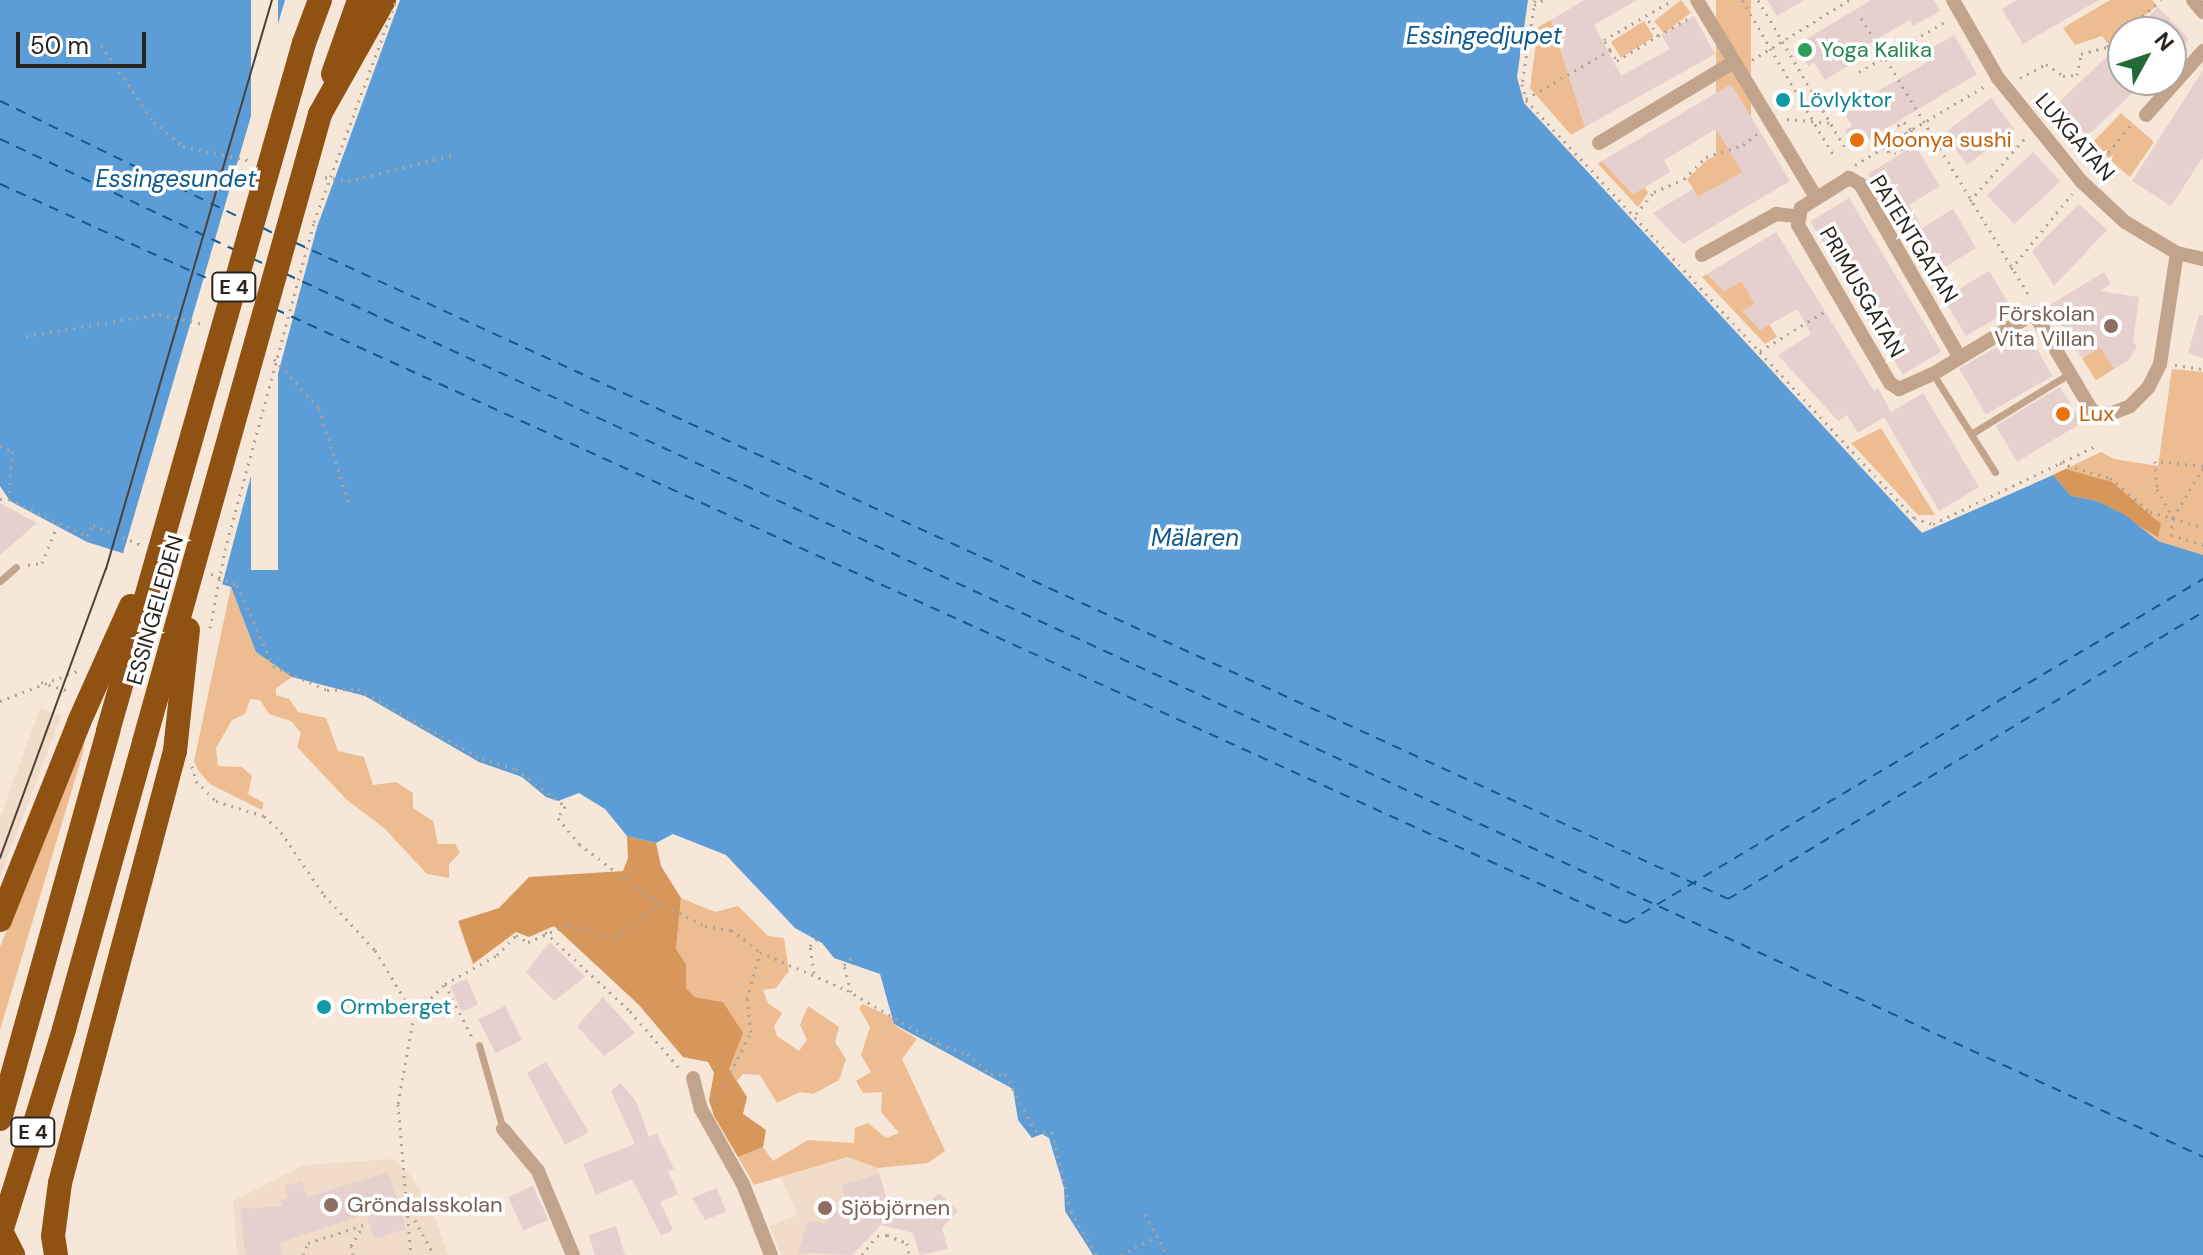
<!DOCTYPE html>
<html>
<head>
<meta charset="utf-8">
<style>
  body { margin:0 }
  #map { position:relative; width:2203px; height:1255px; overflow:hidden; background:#f6e7d9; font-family:"DM Sans",sans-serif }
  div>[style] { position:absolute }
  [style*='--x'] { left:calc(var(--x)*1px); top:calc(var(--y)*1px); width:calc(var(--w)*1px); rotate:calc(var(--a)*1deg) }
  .built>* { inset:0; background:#f1dbc9 }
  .green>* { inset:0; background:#edbd91; transform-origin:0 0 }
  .forest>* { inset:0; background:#d7975b }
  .water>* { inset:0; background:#5c9dd7 }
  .pier>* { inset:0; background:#f6e7d9; transform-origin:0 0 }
  .ferry>* { height:2px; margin-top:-1px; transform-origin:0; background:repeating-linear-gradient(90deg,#0f5a8f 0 10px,transparent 0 18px) }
  .building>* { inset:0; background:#e5d0cd; transform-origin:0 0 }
  .path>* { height:3px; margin-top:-1.5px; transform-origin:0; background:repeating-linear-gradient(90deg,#aea398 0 2px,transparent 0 8px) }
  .service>* { height:7px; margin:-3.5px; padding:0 3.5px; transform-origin:3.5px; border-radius:3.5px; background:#c2a48c }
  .minor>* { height:14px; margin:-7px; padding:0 7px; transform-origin:7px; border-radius:7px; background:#c2a48c }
  .motorway>* { height:24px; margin:-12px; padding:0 12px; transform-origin:12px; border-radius:12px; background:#8f5212 }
  .tram>* { height:2px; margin:-1px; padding:0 1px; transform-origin:1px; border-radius:1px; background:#49423b }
  .path-bridge>* { height:3px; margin-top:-1.5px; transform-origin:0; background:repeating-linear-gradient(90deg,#aea398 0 2px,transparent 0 8px) }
  .motorway-bridge>* { height:24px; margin:-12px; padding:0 12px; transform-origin:12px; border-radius:12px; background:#8f5212 }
  .dots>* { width:22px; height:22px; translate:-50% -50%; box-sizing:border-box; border:4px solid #fff; border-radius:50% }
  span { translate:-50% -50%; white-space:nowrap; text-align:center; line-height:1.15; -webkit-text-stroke:7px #fff; paint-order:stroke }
  .shield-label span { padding:2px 6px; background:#fff; border:2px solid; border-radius:6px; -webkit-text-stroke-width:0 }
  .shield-label { font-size:20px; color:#2a241f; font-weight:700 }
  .leisure-label { font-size:22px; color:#27864d }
  .left { translate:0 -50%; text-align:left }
  .culture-label { font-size:22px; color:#0d838f }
  .street-label { font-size:22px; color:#2a241f }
  .food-label { font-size:22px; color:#c56008 }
  .education-label { font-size:22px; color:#785e54 }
  .right { translate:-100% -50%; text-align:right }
  .water-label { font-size:24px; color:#0f5a8f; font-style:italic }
  .north { position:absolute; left:2107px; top:16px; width:80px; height:80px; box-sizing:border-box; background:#fff; border:2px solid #aaa7a5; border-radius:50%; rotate:50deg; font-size:22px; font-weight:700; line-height:32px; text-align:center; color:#2a241f }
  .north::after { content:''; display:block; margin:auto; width:28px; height:36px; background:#236a36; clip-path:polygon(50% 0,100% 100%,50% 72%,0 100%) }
  .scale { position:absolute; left:16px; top:32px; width:130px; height:36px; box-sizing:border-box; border:4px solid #2a241f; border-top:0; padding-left:10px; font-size:24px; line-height:28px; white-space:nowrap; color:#2a241f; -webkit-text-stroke:6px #fff; paint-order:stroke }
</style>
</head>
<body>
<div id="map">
  <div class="built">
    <i style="clip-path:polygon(40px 708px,61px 716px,0 877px,0 818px)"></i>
    <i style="clip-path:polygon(847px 1157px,878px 1168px,885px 1193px,816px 1232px,808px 1255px,781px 1255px,770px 1226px,797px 1215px,781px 1177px)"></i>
    <i style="clip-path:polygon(394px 1159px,412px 1177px,432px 1209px,448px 1255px,237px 1255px,233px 1201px,304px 1165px)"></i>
  </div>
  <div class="green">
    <i style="left:1681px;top:0;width:16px;height:34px;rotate:52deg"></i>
    <i style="left:1716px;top:0;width:35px;height:194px"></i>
    <i style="clip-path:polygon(2110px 0,2152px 0,2157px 6px,2123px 32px,2112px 49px,2102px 36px,2075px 45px,2063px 28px)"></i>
    <i style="clip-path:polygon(1551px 20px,1585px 127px,1571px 135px,1530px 88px,1538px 27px)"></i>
    <i style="left:1644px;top:21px;width:19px;height:39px;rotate:58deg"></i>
    <i style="clip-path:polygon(2121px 113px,2154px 142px,2130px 177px,2091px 144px)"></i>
    <i style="clip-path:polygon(1731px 151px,1742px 172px,1698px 197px,1687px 179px,1708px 159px)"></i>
    <i style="clip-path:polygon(1602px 161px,1633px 194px,1645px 187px,1648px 193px,1638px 207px,1598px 164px)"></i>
    <i style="clip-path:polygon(1707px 274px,1724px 291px,1742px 281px,1755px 304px,1743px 311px,1769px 324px,1777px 337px,1765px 344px,1702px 277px)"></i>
    <i style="left:2105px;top:344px;width:26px;height:27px;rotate:58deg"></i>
    <i style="clip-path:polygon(2172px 369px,2203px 372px,2203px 555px,2157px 541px,2097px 501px,2071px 496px,2053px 475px,2101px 452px,2114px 459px,2158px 466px)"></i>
    <i style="clip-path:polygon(1881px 428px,1935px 515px,1918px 515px,1851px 443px)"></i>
    <i style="clip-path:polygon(231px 587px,256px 652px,292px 677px,276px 688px,276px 695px,289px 699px,298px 712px,326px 718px,338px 751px,364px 757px,373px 785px,396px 782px,413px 793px,413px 808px,433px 821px,438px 844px,455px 844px,460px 853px,449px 864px,449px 878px,427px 874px,384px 828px,347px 800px,297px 747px,301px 733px,291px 721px,269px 714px,260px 700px,250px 699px,245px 714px,232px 720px,216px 748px,218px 766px,242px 767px,252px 776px,248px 794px,264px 803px,262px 810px,210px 784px,198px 770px,194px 761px)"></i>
    <i style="clip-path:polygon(85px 737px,83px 753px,0 1030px,0 947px)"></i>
    <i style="clip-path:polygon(681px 898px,715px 912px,738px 906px,768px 936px,784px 938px,789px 971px,776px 988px,763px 990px,768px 1003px,782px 1013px,774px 1026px,777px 1036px,799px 1051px,807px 1040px,800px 1025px,808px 1006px,839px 1027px,835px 1042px,846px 1059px,839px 1080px,813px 1094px,800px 1092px,777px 1103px,760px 1075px,743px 1074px,737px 1081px,729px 1069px,723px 1002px,695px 997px,686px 988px,686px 964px,676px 949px)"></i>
    <i style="clip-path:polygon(863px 1004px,893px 1018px,894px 1025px,917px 1039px,902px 1059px,945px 1151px,928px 1163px,878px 1168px,847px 1157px,754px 1185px,738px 1157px,763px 1147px,773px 1161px,808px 1140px,854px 1143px,855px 1128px,868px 1123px,886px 1138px,899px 1133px,881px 1112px,882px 1092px,863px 1093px,856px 1081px,871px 1072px,861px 1055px,870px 1027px,859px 1008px)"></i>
  </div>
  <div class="forest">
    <i style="clip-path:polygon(2066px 469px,2112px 482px,2161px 524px,2158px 537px,2097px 501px,2071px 496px,2053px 475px)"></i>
    <i style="clip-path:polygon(627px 836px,656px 843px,661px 866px,681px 898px,676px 949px,686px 964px,686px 988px,695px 997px,723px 1002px,743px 1033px,729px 1069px,747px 1097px,743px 1114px,766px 1130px,763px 1147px,738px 1157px,714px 1116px,709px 1100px,714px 1073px,708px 1062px,683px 1057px,639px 1005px,554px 926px,529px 937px,516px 932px,473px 964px,458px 921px,499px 908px,529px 877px,623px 871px,628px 858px)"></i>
  </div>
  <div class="water">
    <i style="clip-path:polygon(0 0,1528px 0,1517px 77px,1524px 103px,1922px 533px,2053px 475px,2071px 496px,2097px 501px,2125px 515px,2158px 541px,2203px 555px,2203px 1255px,1093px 1255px,1065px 1211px,1064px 1188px,1049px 1138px,1042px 1134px,1032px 1138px,1018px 1120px,1013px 1089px,894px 1024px,880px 974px,834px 958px,822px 943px,795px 928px,726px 855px,673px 834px,656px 843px,627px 836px,605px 809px,579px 793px,558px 801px,546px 797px,522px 777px,479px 762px,365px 696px,292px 677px,256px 652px,231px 587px,87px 542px,10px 501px,0 486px)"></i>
  </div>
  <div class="pier">
    <i style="left:251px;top:0;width:27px;height:570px"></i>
    <i style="clip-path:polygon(285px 0,400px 0,317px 227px,221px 589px,122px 557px)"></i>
  </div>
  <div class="ferry">
    <i style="--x:0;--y:101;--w:270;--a:25.9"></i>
    <i style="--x:0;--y:139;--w:258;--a:25.3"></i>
    <i style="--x:0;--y:184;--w:244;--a:24.5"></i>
    <i style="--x:263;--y:228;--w:13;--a:27"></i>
    <i style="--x:296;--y:243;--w:1575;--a:24.61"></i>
    <i style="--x:1728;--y:899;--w:555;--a:-31.14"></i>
    <i style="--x:253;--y:259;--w:13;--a:23"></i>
    <i style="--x:286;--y:274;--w:2111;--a:24.73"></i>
    <i style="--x:243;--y:294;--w:13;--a:27"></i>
    <i style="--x:275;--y:309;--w:1484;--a:24.44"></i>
    <i style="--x:1626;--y:923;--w:672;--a:-30.8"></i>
  </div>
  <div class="building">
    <i style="clip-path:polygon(1584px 0,1637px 0,1594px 25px,1621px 76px,1670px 49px,1661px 35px,1694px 16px,1715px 54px,1585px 127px,1551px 20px)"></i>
    <i style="clip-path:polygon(1767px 0,1804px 0,1777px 16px)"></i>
    <i style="clip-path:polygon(1871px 0,1934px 0,1940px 11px,1913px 26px,1910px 20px,1870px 43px,1844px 59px,1848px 66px,1825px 80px,1814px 62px,1808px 66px,1795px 46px)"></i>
    <i style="clip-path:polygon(2017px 0,2099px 0,2023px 44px,2002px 9px)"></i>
    <i style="clip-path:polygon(2158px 7px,2189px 39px,2171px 56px,2171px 32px,2133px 32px)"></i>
    <i style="clip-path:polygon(1954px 35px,1977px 74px,1855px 147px,1845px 130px,1852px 126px,1839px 104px,1862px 89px,1868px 97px,1894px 82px,1932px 59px,1927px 51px)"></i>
    <i style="clip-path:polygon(2123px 41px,2123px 80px,2146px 80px,2087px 136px,2057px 104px)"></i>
    <i style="clip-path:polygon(2203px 70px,2203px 157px,2171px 206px,2132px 181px)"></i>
    <i style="clip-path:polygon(1731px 84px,1790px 181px,1683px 244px,1653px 213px,1693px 189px,1698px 197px,1742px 172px,1716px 129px,1664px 160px,1670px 172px,1633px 194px,1602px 161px)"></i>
    <i style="left:1991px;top:98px;width:39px;height:59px;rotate:53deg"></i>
    <i style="clip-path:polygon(1915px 145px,1940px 186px,1909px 205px,1922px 228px,1953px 209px,1976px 248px,1945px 267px,1958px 290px,1989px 271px,2012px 309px,1966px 336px,1868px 174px)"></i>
    <i style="left:2033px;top:152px;width:40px;height:63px;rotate:47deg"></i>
    <i style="left:1849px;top:198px;width:179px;height:45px;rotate:59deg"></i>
    <i style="clip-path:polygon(2079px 204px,2107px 230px,2054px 286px,2032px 251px)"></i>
    <i style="clip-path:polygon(1776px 232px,1874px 391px,1878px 388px,1891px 412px,1923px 393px,1979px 487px,1939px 511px,1884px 417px,1891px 413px,1858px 433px,1847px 415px,1838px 421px,1778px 355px,1811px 334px,1797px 309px,1760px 330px,1742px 311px,1755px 304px,1742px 281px,1724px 291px,1707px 274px)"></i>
    <i style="clip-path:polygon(2104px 272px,2111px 284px,2100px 291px,2139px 297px,2133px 341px,2137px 347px,2129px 360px,2114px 369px,2100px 347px,2082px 358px,2050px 305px)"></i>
    <i style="clip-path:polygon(2199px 315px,2203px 315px,2203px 358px,2188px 353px)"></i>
    <i style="left:2026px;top:330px;width:53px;height:77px;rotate:60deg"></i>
    <i style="left:2060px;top:387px;width:42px;height:75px;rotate:59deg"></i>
    <i style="clip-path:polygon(0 503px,37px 523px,0 555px)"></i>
    <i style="clip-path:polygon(550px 942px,585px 977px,554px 1001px,526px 972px)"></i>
    <i style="left:467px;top:979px;width:28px;height:18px;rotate:67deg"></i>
    <i style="clip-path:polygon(603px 997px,635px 1033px,604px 1056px,577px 1026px)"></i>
    <i style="left:505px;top:1006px;width:38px;height:30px;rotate:63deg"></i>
    <i style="clip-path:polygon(546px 1062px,589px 1132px,565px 1145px,527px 1073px)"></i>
    <i style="clip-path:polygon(620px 1083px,636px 1101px,649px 1137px,657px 1134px,674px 1169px,668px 1171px,678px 1194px,660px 1202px,673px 1230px,661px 1236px,632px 1179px,596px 1195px,583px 1164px,635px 1144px,611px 1091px)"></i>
    <i style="clip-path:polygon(388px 1172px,406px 1229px,374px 1239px,366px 1214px,280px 1242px,281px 1255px,245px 1255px,241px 1209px,283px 1206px,281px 1200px,288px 1198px,285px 1186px,302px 1181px,307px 1197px)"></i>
    <i style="clip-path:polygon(879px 1174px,887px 1201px,923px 1209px,939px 1193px,958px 1211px,942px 1228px,948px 1249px,920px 1255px,913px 1233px,881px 1225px,852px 1255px,798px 1253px,808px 1220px,825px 1224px,846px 1200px,842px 1185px)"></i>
    <i style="left:533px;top:1186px;width:37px;height:27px;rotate:66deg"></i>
    <i style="clip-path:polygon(717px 1188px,726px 1212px,705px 1220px,692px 1198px)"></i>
    <i style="clip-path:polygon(616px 1226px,625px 1255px,595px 1255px,589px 1235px)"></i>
  </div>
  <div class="path">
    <i style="--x:1535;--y:0;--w:85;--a:98.8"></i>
    <i style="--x:1522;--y:84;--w:16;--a:76"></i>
    <i style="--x:1526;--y:100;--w:570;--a:47.13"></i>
    <i style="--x:1914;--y:518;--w:20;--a:18"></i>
    <i style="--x:1933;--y:524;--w:183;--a:-25.6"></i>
    <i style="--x:1742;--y:0;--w:183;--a:59.5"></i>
    <i style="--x:1758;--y:0;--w:175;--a:59.5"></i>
    <i style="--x:1534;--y:5;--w:10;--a:-29"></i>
    <i style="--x:1861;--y:18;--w:328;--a:58.8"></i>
    <i style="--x:2124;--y:32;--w:49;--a:-40.9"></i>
    <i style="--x:1658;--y:36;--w:36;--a:-30"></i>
    <i style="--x:101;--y:45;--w:93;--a:55.5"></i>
    <i style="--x:154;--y:122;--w:38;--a:40"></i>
    <i style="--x:183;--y:146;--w:70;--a:12.4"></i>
    <i style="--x:1610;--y:50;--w:13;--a:58"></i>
    <i style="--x:1617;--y:61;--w:48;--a:-31.4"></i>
    <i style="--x:1658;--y:36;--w:23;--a:-121"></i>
    <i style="--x:1752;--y:60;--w:114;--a:-31.7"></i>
    <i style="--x:1859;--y:72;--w:103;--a:-30.3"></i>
    <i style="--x:2020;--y:78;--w:30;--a:-28"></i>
    <i style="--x:2046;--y:64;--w:21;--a:35"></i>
    <i style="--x:2063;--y:76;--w:14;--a:-4"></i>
    <i style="--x:2077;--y:75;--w:21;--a:-79"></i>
    <i style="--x:2081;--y:54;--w:27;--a:-15"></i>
    <i style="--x:2107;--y:47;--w:21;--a:-41"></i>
    <i style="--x:1526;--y:99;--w:97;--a:-30.3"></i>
    <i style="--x:1610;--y:50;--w:12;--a:-121"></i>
    <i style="--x:1604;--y:40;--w:80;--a:-30.1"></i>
    <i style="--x:1787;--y:119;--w:44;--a:5.2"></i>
    <i style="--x:1906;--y:133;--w:92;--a:-30.7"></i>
    <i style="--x:1884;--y:134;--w:23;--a:-31"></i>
    <i style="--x:1904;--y:122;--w:11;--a:49"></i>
    <i style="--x:1911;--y:130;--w:11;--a:63"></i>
    <i style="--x:1916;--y:140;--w:25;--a:148"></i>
    <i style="--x:1855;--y:165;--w:35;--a:-31"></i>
    <i style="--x:1885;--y:147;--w:6;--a:-121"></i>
    <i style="--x:1882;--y:142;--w:12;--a:-35"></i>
    <i style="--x:1892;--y:135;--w:14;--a:-8"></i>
    <i style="--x:1906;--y:133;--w:25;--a:132"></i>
    <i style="--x:1889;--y:152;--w:6;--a:-129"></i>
    <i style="--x:1885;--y:147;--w:6;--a:-31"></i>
    <i style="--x:2093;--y:171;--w:63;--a:-50.8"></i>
    <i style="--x:325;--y:177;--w:23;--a:10"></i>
    <i style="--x:348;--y:181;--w:111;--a:-14"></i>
    <i style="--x:1970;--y:201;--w:84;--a:-48.9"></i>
    <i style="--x:1636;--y:214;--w:28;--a:-51"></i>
    <i style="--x:1654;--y:192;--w:33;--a:-23"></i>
    <i style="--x:1684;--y:179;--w:31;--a:-45"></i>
    <i style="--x:1706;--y:157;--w:39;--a:-18"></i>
    <i style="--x:1743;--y:145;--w:22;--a:-39"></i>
    <i style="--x:2011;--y:269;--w:97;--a:-50.9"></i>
    <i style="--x:26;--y:336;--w:135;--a:-9.4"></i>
    <i style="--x:159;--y:314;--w:45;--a:12.8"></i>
    <i style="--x:1760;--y:351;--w:79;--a:-31.5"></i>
    <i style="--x:274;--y:359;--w:67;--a:47.4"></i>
    <i style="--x:319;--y:408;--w:104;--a:72.6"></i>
    <i style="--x:2175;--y:365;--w:28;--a:8"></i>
    <i style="--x:0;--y:446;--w:13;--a:23"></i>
    <i style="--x:12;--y:451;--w:48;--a:93.6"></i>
    <i style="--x:9;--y:499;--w:86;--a:25.4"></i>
    <i style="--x:87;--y:536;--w:13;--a:-61"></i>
    <i style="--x:93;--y:525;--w:52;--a:22.6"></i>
    <i style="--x:2060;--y:463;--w:52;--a:16.7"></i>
    <i style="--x:2110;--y:478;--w:52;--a:40.4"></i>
    <i style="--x:2150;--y:512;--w:24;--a:15"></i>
    <i style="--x:2203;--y:466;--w:48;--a:-174.1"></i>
    <i style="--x:2155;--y:461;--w:28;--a:86"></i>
    <i style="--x:2157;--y:489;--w:33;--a:61"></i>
    <i style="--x:2173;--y:518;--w:17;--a:97"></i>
    <i style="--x:2171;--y:535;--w:34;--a:17"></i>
    <i style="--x:2203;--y:468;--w:58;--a:121"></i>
    <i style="--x:2173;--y:518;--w:32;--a:18"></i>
    <i style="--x:0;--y:499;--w:9;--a:0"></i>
    <i style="--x:28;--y:565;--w:14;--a:-8"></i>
    <i style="--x:42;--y:563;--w:42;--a:-67.7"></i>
    <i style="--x:211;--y:574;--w:28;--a:23"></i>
    <i style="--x:237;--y:585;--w:89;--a:66"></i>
    <i style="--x:273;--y:666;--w:59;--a:24"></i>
    <i style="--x:327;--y:690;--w:31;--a:-2"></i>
    <i style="--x:358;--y:689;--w:142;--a:29.4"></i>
    <i style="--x:482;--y:759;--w:35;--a:16"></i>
    <i style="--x:516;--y:769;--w:61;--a:37.1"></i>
    <i style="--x:565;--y:806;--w:14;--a:120"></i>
    <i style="--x:558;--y:818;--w:33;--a:51"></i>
    <i style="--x:579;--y:844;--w:90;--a:36.9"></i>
    <i style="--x:651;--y:898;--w:61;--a:27.4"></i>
    <i style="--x:705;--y:926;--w:26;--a:9"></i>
    <i style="--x:731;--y:930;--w:36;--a:37"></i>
    <i style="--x:760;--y:952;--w:95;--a:23.6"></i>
    <i style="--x:847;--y:990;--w:107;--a:30.4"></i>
    <i style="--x:939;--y:1044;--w:30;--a:20"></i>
    <i style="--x:967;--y:1054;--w:31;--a:40"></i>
    <i style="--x:991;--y:1074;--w:14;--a:0"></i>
    <i style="--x:1005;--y:1074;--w:64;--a:62.2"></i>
    <i style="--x:1035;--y:1131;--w:17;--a:3"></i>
    <i style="--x:1052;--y:1132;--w:81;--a:76.5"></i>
    <i style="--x:1071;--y:1211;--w:51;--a:60.4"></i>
    <i style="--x:41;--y:682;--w:29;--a:18"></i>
    <i style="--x:0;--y:701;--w:88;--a:-21.3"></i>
    <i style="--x:192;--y:766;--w:16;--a:75"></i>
    <i style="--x:196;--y:781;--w:28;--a:45"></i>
    <i style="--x:216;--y:801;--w:50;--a:17.4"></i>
    <i style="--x:264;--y:816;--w:23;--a:43"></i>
    <i style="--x:281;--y:832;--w:76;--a:55.7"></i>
    <i style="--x:324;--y:895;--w:75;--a:47.2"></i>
    <i style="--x:375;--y:950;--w:76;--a:59"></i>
    <i style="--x:414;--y:1015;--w:90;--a:100.2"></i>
    <i style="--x:398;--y:1104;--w:152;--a:85.1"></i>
    <i style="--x:545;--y:932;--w:116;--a:42.9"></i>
    <i style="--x:630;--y:1011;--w:77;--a:49.2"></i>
    <i style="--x:814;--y:973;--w:27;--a:-98"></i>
    <i style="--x:810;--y:946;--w:16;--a:-45"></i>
    <i style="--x:445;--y:984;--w:59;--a:63"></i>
    <i style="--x:851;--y:992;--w:28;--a:-105"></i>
    <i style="--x:844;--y:965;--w:12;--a:-42"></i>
    <i style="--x:414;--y:1015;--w:44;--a:-45"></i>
    <i style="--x:445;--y:984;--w:60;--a:-29.1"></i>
    <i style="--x:497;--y:955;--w:28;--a:-46"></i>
    <i style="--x:516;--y:935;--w:14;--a:30"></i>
    <i style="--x:528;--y:942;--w:43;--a:-23"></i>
    <i style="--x:568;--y:925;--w:49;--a:15.5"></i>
    <i style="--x:615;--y:938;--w:55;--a:-38.3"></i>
    <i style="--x:716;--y:1101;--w:77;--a:-63.1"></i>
    <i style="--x:751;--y:1032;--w:33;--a:-97"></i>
    <i style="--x:747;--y:999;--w:49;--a:-74.5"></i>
    <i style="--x:411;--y:1213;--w:48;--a:61.3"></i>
    <i style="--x:1145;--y:1214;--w:47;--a:61.8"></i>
    <i style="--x:303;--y:1255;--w:13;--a:-67"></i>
    <i style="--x:308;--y:1243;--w:58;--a:-18.1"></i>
    <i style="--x:353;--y:1255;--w:9;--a:-103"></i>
    <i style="--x:351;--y:1246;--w:24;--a:-60"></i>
    <i style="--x:862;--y:1255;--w:24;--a:-52"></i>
    <i style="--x:877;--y:1236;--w:10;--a:-6"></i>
    <i style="--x:887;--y:1235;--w:22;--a:22"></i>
    <i style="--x:907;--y:1243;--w:12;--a:81"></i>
    <i style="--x:1121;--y:1255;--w:41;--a:-27.8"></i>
  </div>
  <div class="service">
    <i style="--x:1933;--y:374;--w:116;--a:57.7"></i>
    <i style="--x:1971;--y:434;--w:115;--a:-31.5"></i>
    <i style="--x:0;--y:581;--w:21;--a:-41"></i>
    <i style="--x:479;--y:1045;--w:87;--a:74.1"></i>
  </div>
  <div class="minor">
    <i style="--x:1697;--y:0;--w:230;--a:58.9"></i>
    <i style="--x:1953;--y:0;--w:90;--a:60"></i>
    <i style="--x:1998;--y:78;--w:134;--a:51.1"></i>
    <i style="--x:2082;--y:182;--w:59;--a:42.9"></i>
    <i style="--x:2125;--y:222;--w:61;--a:30.8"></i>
    <i style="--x:2177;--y:253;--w:27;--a:13"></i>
    <i style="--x:2193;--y:0;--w:16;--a:50"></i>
    <i style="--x:2146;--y:115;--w:86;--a:-48.3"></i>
    <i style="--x:1599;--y:143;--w:157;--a:-31"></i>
    <i style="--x:1702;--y:255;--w:85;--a:-29"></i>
    <i style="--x:1776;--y:214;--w:20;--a:6"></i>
    <i style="--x:1960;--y:358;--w:201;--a:-119.9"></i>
    <i style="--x:1860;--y:184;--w:13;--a:-151"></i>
    <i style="--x:1849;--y:178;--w:57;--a:148"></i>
    <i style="--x:1801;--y:208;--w:17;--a:100"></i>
    <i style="--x:1798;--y:225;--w:183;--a:59.8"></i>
    <i style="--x:1890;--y:383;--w:11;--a:34"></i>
    <i style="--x:1899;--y:389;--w:37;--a:-24"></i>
    <i style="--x:1933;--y:374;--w:118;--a:-31.1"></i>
    <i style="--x:2034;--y:313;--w:112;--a:59.3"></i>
    <i style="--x:2091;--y:409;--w:14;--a:36"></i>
    <i style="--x:2102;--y:417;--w:30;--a:-21"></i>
    <i style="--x:2130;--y:406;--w:25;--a:-45"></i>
    <i style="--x:2148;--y:388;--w:27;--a:-63"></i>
    <i style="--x:2160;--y:364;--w:112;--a:-81.3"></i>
    <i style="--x:693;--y:1078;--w:32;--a:76"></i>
    <i style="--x:701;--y:1109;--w:86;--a:60.8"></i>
    <i style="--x:743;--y:1184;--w:76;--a:68.5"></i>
    <i style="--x:503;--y:1129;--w:55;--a:50.2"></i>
    <i style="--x:538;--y:1171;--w:91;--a:67.4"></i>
  </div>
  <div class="motorway">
    <i style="--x:304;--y:43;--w:46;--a:-69.6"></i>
    <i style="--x:333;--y:74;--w:78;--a:-70.6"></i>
    <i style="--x:320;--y:114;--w:131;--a:-60.7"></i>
    <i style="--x:0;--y:920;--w:213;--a:-68.2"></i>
    <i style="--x:64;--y:1029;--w:298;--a:-74.4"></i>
    <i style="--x:0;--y:1119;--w:403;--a:-74.4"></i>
    <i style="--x:0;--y:1229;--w:29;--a:63"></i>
    <i style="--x:56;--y:1255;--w:19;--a:-99"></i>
    <i style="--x:53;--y:1236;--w:53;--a:-82.5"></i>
    <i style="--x:60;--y:1183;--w:447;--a:-75.1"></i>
  </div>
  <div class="tram">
    <i style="--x:0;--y:858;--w:308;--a:-69.9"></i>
    <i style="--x:106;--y:569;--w:593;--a:-73.74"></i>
  </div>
  <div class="path-bridge">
    <i style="--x:1884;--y:134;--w:22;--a:60"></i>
    <i style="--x:210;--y:628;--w:79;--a:-79.1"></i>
    <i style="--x:225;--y:550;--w:340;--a:-74.8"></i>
    <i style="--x:314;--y:222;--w:237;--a:-69.7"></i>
  </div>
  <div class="motorway-bridge">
    <i style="--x:79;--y:722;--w:127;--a:-65.9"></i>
    <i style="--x:108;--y:731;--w:715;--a:-74.1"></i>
    <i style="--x:144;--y:742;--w:652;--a:-74.34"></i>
    <i style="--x:175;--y:751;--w:122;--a:-83.9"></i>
    <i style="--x:0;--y:1235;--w:216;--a:-72.7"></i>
  </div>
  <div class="dots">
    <i style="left:1805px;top:50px;background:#2e9e5b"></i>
    <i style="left:1783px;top:100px;background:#0f9aa8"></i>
    <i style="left:1857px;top:140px;background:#e8710a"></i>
    <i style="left:2111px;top:326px;background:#8d6e63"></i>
    <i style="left:2063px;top:414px;background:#e8710a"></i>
    <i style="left:324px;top:1007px;background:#0f9aa8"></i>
    <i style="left:331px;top:1205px;background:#8d6e63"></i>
    <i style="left:825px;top:1208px;background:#8d6e63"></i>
  </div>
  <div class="shield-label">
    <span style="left:234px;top:287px">E 4</span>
    <span style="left:33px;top:1132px">E 4</span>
  </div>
  <div class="leisure-label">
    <span class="left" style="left:1821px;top:50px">Yoga Kalika</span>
  </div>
  <div class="culture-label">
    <span class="left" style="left:1799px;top:100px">Lövlyktor</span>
    <span class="left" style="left:340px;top:1007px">Ormberget</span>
  </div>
  <div class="street-label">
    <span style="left:2075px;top:137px;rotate:49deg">LUXGATAN</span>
    <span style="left:1914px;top:239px;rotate:58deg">PATENTGATAN</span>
    <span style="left:1862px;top:292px;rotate:60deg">PRIMUSGATAN</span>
    <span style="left:155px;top:610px;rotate:-74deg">ESSINGELEDEN</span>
  </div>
  <div class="food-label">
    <span class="left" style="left:1873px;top:140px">Moonya sushi</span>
    <span class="left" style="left:2079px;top:414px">Lux</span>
  </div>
  <div class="education-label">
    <span class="right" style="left:2095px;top:326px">Förskolan<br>Vita Villan</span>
    <span class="left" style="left:347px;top:1205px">Gröndalsskolan</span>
    <span class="left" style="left:841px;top:1208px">Sjöbjörnen</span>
  </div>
  <div class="water-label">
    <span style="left:1484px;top:36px">Essingedjupet</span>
    <span style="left:176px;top:179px">Essingesundet</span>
    <span style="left:1195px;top:538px">Mälaren</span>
  </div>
  <div class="north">N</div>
  <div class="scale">50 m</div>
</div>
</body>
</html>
